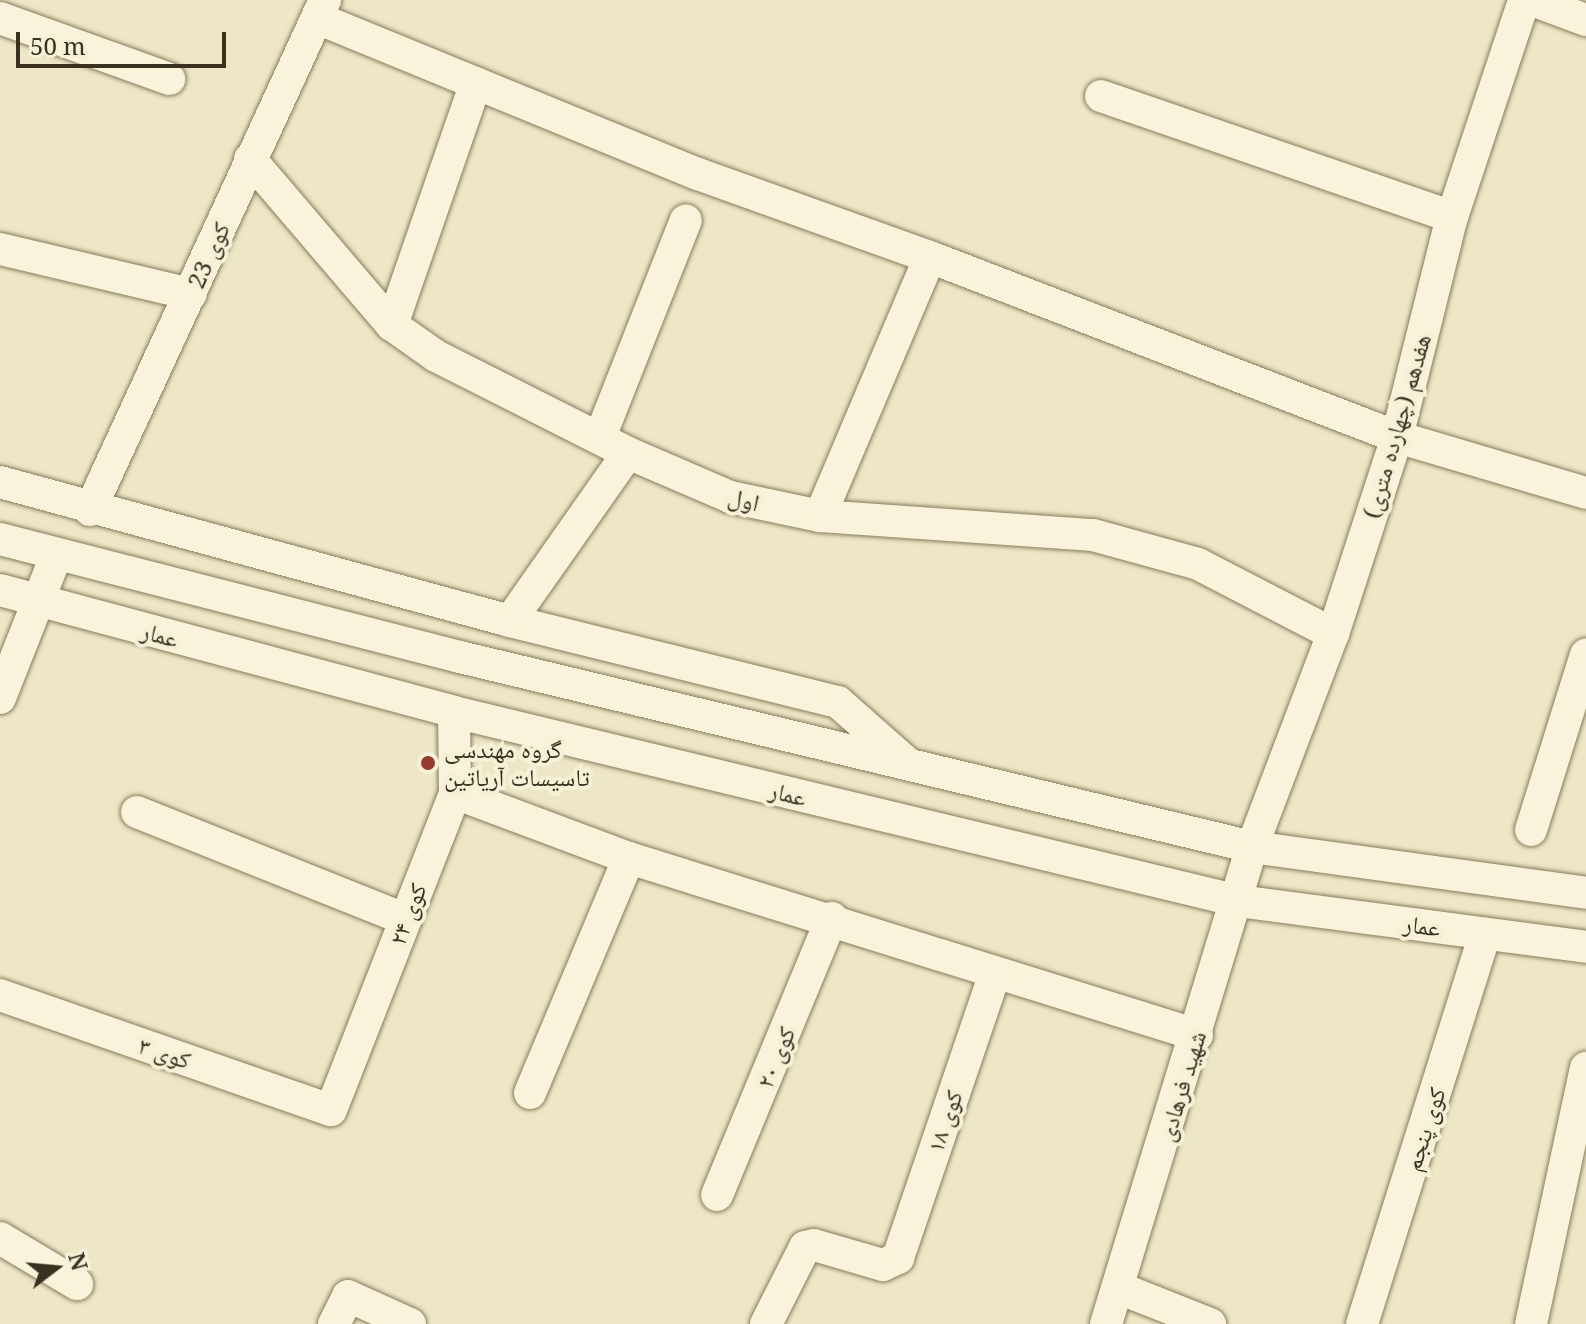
<!DOCTYPE html>
<html>
<head>
<meta charset="utf-8">
<style>
  body { margin:0 }
  #map { position:relative; width:1586px; height:1324px; overflow:hidden; background:#ede7c7; font-family:"Noto Serif","Noto Naskh Arabic",serif }
  div>[style] { position:absolute }
  [style*='--x'] { left:calc(var(--x)*1px); top:calc(var(--y)*1px); width:calc(var(--w)*1px); rotate:calc(var(--a)*1deg) }
  .roads { filter:drop-shadow(0 0 2px #897a5d) drop-shadow(0 0 2px #897a5d) }
  .minor>* { height:32px; margin:-16px; padding:0 16px; transform-origin:16px; border-radius:16px; background:#f8f3da }
  .dots>* { width:22px; height:22px; translate:-50% -50%; box-sizing:border-box; border:4px solid #f5f0d6; border-radius:50% }
  span { translate:-50% -50%; white-space:nowrap; text-align:center; line-height:1.15; -webkit-text-stroke:8px #f5f0d6; paint-order:stroke }
  .street-label { font-size:24px; color:#393020 }
  .poi-label { font-size:24px; color:#393020 }
  .left { translate:0 -50%; text-align:left }
  .north { position:absolute; left:16px; top:1228px; width:80px; height:80px; -webkit-text-stroke:6px #f5f0d6; paint-order:stroke; rotate:74deg; font-size:22px; font-weight:700; line-height:32px; text-align:center; color:#393020 }
  .north::after { content:''; display:block; margin:auto; width:28px; height:36px; background:#393020; clip-path:polygon(50% 0,100% 100%,50% 72%,0 100%) }
  .scale { position:absolute; left:16px; top:32px; width:210px; height:36px; box-sizing:border-box; border:4px solid #393020; border-top:0; padding-left:10px; font-size:24px; line-height:28px; white-space:nowrap; color:#393020; -webkit-text-stroke:6px #f5f0d6; paint-order:stroke }
</style>
</head>
<body>
<div id="map">
  <div class="roads">
    <div class="minor">
      <i style="--x:1532;--y:0;--w:58;--a:20.3"></i>
      <i style="--x:0;--y:18;--w:180;--a:19.8"></i>
      <i style="--x:317;--y:18;--w:412;--a:22.3"></i>
      <i style="--x:698;--y:174;--w:246;--a:19.7"></i>
      <i style="--x:930;--y:257;--w:500;--a:21.08"></i>
      <i style="--x:1397;--y:437;--w:197;--a:16.5"></i>
      <i style="--x:1101;--y:96;--w:371;--a:19"></i>
      <i style="--x:250;--y:159;--w:218;--a:49.5"></i>
      <i style="--x:392;--y:325;--w:54;--a:35.2"></i>
      <i style="--x:436;--y:356;--w:215;--a:26.8"></i>
      <i style="--x:628;--y:453;--w:111;--a:23.3"></i>
      <i style="--x:730;--y:497;--w:92;--a:11.9"></i>
      <i style="--x:820;--y:516;--w:274;--a:4"></i>
      <i style="--x:1093;--y:535;--w:109;--a:15.4"></i>
      <i style="--x:1198;--y:564;--w:152;--a:27.4"></i>
      <i style="--x:0;--y:249;--w:196;--a:13.3"></i>
      <i style="--x:392;--y:325;--w:256;--a:-70.9"></i>
      <i style="--x:600;--y:437;--w:233;--a:-68.4"></i>
      <i style="--x:0;--y:482;--w:529;--a:15.25"></i>
      <i style="--x:510;--y:621;--w:338;--a:13.9"></i>
      <i style="--x:838;--y:702;--w:89;--a:41.4"></i>
      <i style="--x:90;--y:510;--w:562;--a:-65.26"></i>
      <i style="--x:820;--y:516;--w:281;--a:-67"></i>
      <i style="--x:0;--y:539;--w:475;--a:14.4"></i>
      <i style="--x:460;--y:657;--w:814;--a:13.49"></i>
      <i style="--x:1252;--y:847;--w:337;--a:7.8"></i>
      <i style="--x:0;--y:590;--w:470;--a:15"></i>
      <i style="--x:454;--y:712;--w:806;--a:13.55"></i>
      <i style="--x:1238;--y:901;--w:351;--a:7.5"></i>
      <i style="--x:510;--y:621;--w:205;--a:-54.9"></i>
      <i style="--x:0;--y:698;--w:153;--a:-68.5"></i>
      <i style="--x:455;--y:793;--w:186;--a:20.5"></i>
      <i style="--x:629;--y:858;--w:595;--a:17.31"></i>
      <i style="--x:137;--y:812;--w:289;--a:21.8"></i>
      <i style="--x:1531;--y:830;--w:184;--a:-72.6"></i>
      <i style="--x:0;--y:995;--w:350;--a:19.2"></i>
      <i style="--x:331;--y:1110;--w:340;--a:-68.6"></i>
      <i style="--x:455;--y:793;--w:81;--a:-90.7"></i>
      <i style="--x:530;--y:1093;--w:255;--a:-67.2"></i>
      <i style="--x:717;--y:1195;--w:300;--a:-67.5"></i>
      <i style="--x:0;--y:1238;--w:90;--a:30.9"></i>
      <i style="--x:1119;--y:1288;--w:98;--a:21.6"></i>
      <i style="--x:334;--y:1324;--w:31;--a:-63"></i>
      <i style="--x:348;--y:1296;--w:68;--a:24.3"></i>
      <i style="--x:766;--y:1324;--w:86;--a:-63.1"></i>
      <i style="--x:805;--y:1247;--w:9;--a:-13"></i>
      <i style="--x:814;--y:1245;--w:72;--a:16.2"></i>
      <i style="--x:883;--y:1265;--w:17;--a:-25"></i>
      <i style="--x:898;--y:1258;--w:298;--a:-71.2"></i>
      <i style="--x:1106;--y:1324;--w:499;--a:-73"></i>
      <i style="--x:1252;--y:847;--w:228;--a:-69.2"></i>
      <i style="--x:1333;--y:634;--w:207;--a:-72"></i>
      <i style="--x:1397;--y:437;--w:227;--a:-76"></i>
      <i style="--x:1452;--y:217;--w:229;--a:-71.6"></i>
      <i style="--x:1362;--y:1324;--w:409;--a:-72.5"></i>
      <i style="--x:1531;--y:1324;--w:262;--a:-77.9"></i>
    </div>
  </div>
  <div class="dots">
    <i style="left:428px;top:763px;background:#963c2e"></i>
  </div>
  <div class="street-label">
    <span style="left:208px;top:255px;rotate:-66deg">کوی 23</span>
    <span style="left:1396px;top:426px;rotate:-74deg">هفدهم (چهارده متری)</span>
    <span style="left:744px;top:499px;rotate:14deg">اول</span>
    <span style="left:160px;top:634px;rotate:15deg">عمار</span>
    <span style="left:788px;top:793px;rotate:14deg">عمار</span>
    <span style="left:407px;top:914px;rotate:-69deg">کوی ۲۴</span>
    <span style="left:1422px;top:925px;rotate:8deg">عمار</span>
    <span style="left:165px;top:1052px;rotate:19deg">کوی ۳</span>
    <span style="left:775px;top:1057px;rotate:-67deg">کوی ۲۰</span>
    <span style="left:1181px;top:1086px;rotate:-73deg">شهید فرهادی</span>
    <span style="left:944px;top:1121px;rotate:-71deg">کوی ۱۸</span>
    <span style="left:1424px;top:1129px;rotate:-72deg">کوی پنجم</span>
  </div>
  <div class="poi-label">
    <span class="left" style="left:444px;top:763px">گروه مهندسی<br>تاسیسات آریاتین</span>
  </div>
  <div class="north">N</div>
  <div class="scale">50 m</div>
</div>
</body>
</html>
